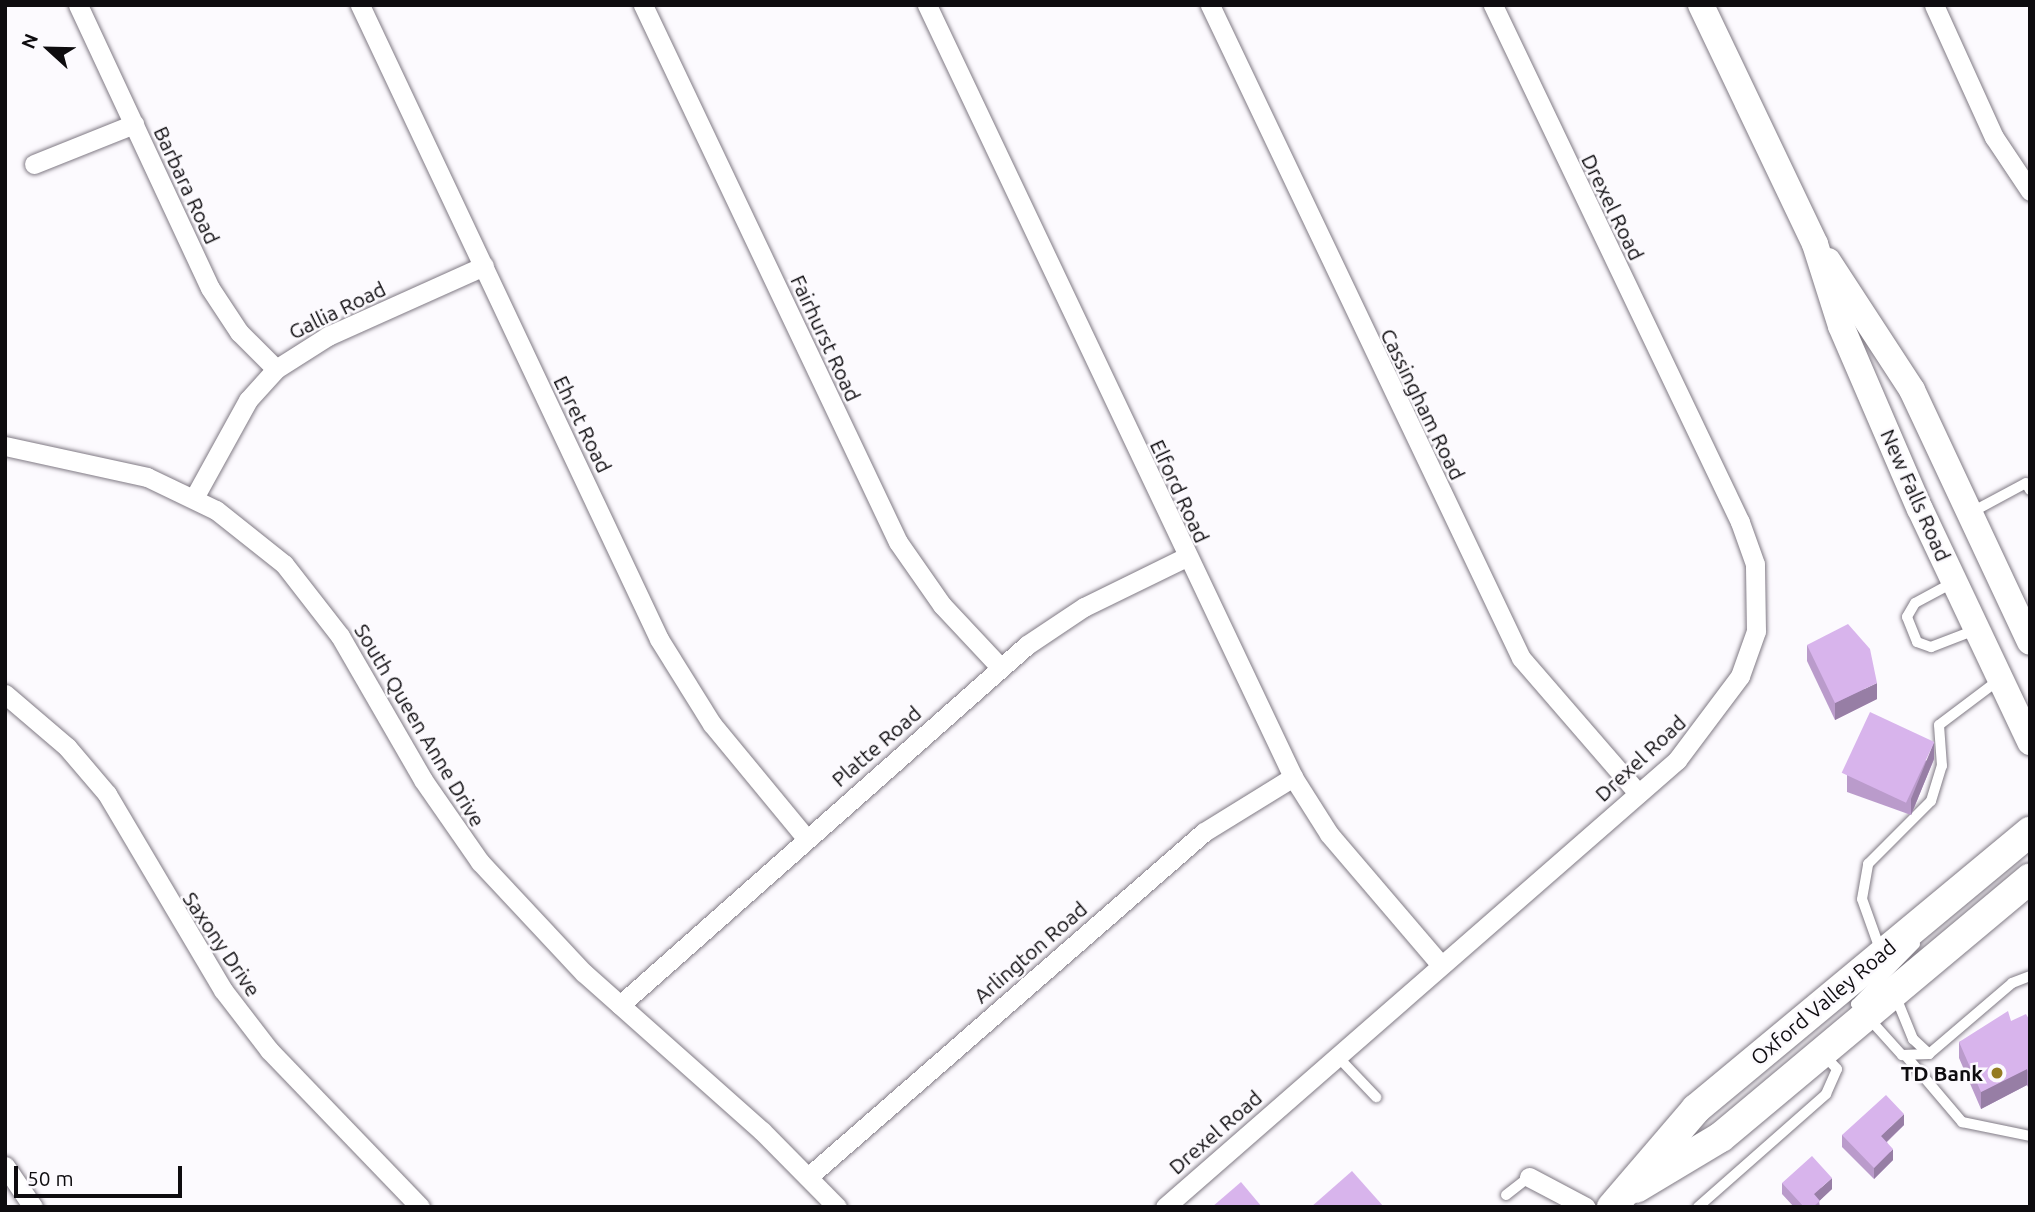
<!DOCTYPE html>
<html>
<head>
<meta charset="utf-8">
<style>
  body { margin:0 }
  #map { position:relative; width:2035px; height:1212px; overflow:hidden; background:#fcfafe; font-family:Ubuntu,sans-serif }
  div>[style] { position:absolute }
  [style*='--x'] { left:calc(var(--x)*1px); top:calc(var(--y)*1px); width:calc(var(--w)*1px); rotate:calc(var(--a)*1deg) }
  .roads { filter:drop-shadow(0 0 2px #807a84) drop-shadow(0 0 2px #807a84) }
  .service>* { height:10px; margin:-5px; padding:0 5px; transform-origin:5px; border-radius:5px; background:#fff }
  .minor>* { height:19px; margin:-9.5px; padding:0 9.5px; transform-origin:9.5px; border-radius:9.5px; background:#fff }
  .secondary>* { height:26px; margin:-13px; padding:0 13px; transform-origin:13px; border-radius:13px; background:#fff }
  .primary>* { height:30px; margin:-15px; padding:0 15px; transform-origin:15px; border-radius:15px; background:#fff }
  .wall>* { inset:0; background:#ba9bcb }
  .shaded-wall>* { inset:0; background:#977ea5 }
  .building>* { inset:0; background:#d8b4ec; transform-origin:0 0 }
  .dots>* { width:19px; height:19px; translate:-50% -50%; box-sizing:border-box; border:4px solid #fcfafe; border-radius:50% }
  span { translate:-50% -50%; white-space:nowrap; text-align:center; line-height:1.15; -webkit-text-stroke:5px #fcfafe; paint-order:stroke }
  .street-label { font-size:21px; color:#0e0c0f }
  .poi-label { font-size:21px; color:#0e0c0f; font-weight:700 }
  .right { translate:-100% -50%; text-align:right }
  .frame { position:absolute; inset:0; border:7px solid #0e0c0f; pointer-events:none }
  .north { position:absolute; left:14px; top:14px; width:70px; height:70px; -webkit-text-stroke:5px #fcfafe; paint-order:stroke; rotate:292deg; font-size:19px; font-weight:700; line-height:28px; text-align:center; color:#0e0c0f }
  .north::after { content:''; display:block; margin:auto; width:24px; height:32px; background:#0e0c0f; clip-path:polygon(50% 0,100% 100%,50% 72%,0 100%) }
  .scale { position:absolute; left:14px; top:1166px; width:168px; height:32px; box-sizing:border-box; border:4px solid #0e0c0f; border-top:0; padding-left:9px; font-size:21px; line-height:24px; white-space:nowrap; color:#0e0c0f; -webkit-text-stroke:5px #fcfafe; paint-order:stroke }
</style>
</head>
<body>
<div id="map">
  <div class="roads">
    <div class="service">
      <i style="--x:1972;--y:512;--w:61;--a:-28.2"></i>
      <i style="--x:2026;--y:483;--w:8;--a:60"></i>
      <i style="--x:1954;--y:582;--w:44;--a:151.7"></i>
      <i style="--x:1915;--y:603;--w:16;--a:120"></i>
      <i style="--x:1907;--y:617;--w:27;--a:68"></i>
      <i style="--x:1917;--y:642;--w:15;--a:20"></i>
      <i style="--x:1931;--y:647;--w:47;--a:-21.1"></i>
      <i style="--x:1915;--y:944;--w:84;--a:134.5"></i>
      <i style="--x:1856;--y:1004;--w:69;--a:48"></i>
      <i style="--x:1902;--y:1055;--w:27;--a:-2"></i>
      <i style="--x:1929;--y:1054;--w:109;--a:-40.5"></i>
      <i style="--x:2012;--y:983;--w:19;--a:-21"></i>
      <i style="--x:1881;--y:952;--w:56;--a:-109.7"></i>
      <i style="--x:1862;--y:899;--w:36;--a:-80"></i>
      <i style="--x:1868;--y:864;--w:89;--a:-45"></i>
      <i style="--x:1931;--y:801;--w:37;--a:-73"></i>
      <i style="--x:1942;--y:766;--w:41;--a:-94.2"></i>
      <i style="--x:1939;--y:725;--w:76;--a:-37"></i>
      <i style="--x:1895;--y:995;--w:48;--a:67.8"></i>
      <i style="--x:1913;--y:1039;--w:22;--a:43"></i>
      <i style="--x:1337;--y:1056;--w:57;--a:46.4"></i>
      <i style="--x:1906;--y:1056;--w:87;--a:49.7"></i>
      <i style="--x:1962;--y:1122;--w:69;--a:11.6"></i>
      <i style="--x:1506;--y:1195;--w:29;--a:-38"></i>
      <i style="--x:1698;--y:1207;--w:171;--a:-41.4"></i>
      <i style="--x:1826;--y:1094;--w:27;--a:-66"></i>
      <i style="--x:1837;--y:1069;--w:18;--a:-133"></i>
    </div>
    <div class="minor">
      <i style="--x:78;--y:5;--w:312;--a:65"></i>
      <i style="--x:210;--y:288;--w:53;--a:56.6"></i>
      <i style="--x:239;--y:332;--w:52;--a:45"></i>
      <i style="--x:360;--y:5;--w:701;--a:64.75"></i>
      <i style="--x:659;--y:639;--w:100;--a:58.1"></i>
      <i style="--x:712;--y:724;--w:148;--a:50.5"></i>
      <i style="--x:643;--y:5;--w:594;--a:64.6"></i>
      <i style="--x:898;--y:542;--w:77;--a:55.1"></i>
      <i style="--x:942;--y:605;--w:86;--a:46.9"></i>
      <i style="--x:927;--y:5;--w:854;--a:64.63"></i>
      <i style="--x:1293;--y:777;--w:67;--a:57.7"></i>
      <i style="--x:1329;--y:834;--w:172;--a:49.5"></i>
      <i style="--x:1210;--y:5;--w:723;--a:64.53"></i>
      <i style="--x:1521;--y:658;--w:179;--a:49.1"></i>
      <i style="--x:1934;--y:5;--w:145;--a:65.6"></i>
      <i style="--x:1994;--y:137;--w:65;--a:56.3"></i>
      <i style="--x:34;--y:164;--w:108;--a:-21.8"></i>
      <i style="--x:5;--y:446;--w:145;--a:12.3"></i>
      <i style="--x:147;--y:477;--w:76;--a:25.6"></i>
      <i style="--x:216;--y:510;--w:87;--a:38.5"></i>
      <i style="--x:284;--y:564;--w:91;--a:52.1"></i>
      <i style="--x:340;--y:636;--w:166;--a:60"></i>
      <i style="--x:423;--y:780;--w:100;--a:55.2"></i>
      <i style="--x:480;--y:862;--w:152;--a:46.9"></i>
      <i style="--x:584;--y:973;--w:238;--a:41.6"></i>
      <i style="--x:762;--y:1131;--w:107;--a:45.4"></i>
      <i style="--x:194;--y:498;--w:112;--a:-61.1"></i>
      <i style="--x:248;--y:400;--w:42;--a:-47.9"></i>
      <i style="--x:276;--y:369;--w:62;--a:-32.4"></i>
      <i style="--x:328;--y:336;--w:171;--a:-24.2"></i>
      <i style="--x:5;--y:694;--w:82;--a:40.5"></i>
      <i style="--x:67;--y:747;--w:62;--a:49.6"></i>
      <i style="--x:107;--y:794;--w:228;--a:59.4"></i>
      <i style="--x:223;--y:990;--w:76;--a:52.5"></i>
      <i style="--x:269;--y:1050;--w:218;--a:46.1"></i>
      <i style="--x:620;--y:1005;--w:543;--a:-41.49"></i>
      <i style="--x:1027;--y:645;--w:69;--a:-33.7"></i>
      <i style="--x:1084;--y:607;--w:114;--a:-26.1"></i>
      <i style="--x:5;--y:1166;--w:50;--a:55.7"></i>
      <i style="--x:808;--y:1177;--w:525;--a:-41.06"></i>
      <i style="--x:1204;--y:832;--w:105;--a:-31.7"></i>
      <i style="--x:1529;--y:1177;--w:64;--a:27.8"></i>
      <i style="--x:1165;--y:1207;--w:680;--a:-41.12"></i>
      <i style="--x:1677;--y:760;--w:105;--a:-53.1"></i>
      <i style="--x:1740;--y:676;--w:48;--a:-70.4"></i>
      <i style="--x:1756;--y:631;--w:67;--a:-90.9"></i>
      <i style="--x:1755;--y:564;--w:45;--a:-109.7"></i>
      <i style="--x:1740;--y:522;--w:573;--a:-115.54"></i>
    </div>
    <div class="secondary">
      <i style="--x:1701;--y:5;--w:265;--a:64.5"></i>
      <i style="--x:1815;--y:244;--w:86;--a:72.4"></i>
      <i style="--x:1841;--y:326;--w:199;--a:66.7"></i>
      <i style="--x:1920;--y:509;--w:258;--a:64.7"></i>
      <i style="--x:1828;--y:261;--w:154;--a:56.9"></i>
      <i style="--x:1912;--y:390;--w:278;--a:64.9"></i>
    </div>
    <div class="primary">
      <i style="--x:1636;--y:1188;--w:99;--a:-31"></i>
      <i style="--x:1721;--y:1137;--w:403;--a:-39.9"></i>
      <i style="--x:1612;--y:1207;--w:129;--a:-49.4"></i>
      <i style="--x:1696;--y:1109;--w:434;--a:-39.7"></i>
    </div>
  </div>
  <div class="wall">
    <i style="clip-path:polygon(1807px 645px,1877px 699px,1835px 720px,1807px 661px)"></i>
    <i style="clip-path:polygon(1934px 759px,1911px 815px,1847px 792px,1847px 775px)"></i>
    <i style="clip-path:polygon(2011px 1021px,2030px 1021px,2030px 1091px,2027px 1085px,1981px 1109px,1959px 1058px,1959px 1042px)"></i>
    <i style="clip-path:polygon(1904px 1125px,1887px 1142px,1893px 1160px,1874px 1179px,1842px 1147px,1842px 1135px)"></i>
    <i style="clip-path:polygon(1782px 1183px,1832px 1189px,1819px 1201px,1820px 1207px,1794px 1207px,1782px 1194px)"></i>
  </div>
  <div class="shaded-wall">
    <i style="clip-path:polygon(1877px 683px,1877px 699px,1835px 720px,1835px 703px)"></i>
    <i style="clip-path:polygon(1934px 742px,1934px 759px,1911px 815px,1911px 799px)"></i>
    <i style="clip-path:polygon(2027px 1069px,2027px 1085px,1981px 1109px,1981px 1092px)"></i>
    <i style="clip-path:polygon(1904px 1114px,1904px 1125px,1881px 1147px,1881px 1136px)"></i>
    <i style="clip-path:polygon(1893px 1149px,1893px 1160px,1874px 1179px,1874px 1168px)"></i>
    <i style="clip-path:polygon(1832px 1178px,1832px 1189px,1814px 1206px,1814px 1194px)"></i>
  </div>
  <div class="building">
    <i style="clip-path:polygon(1848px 624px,1870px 649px,1877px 683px,1835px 703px,1807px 645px)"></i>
    <i style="left:1870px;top:712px;width:71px;height:67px;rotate:25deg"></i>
    <i style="clip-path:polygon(2008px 1011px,2011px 1021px,2026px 1014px,2030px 1021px,2030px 1075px,2027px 1069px,1981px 1092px,1959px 1042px)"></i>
    <i style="clip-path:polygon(1886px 1095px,1904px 1114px,1881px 1136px,1893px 1149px,1874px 1168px,1842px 1135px)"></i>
    <i style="clip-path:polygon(1812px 1156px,1832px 1178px,1814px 1194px,1820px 1201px,1813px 1207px,1804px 1207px,1782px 1183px)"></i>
    <i style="clip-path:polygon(1352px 1171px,1384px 1207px,1311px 1207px)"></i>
    <i style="clip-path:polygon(1241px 1182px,1262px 1207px,1212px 1207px)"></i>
  </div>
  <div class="dots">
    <i style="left:1997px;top:1073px;background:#957b22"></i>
  </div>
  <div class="street-label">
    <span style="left:187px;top:185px;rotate:65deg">Barbara Road</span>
    <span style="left:1613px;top:207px;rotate:64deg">Drexel Road</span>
    <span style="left:337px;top:310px;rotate:-26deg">Gallia Road</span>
    <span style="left:826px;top:338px;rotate:65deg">Fairhurst Road</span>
    <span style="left:1423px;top:404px;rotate:64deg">Cassingham Road</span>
    <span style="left:583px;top:424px;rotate:64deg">Ehret Road</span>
    <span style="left:1180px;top:491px;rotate:65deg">Elford Road</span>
    <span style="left:1916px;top:495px;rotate:66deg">New Falls Road</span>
    <span style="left:420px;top:725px;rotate:59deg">South Queen Anne Drive</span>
    <span style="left:876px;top:746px;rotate:-41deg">Platte Road</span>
    <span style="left:1640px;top:758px;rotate:-43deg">Drexel Road</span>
    <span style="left:222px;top:944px;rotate:56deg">Saxony Drive</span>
    <span style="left:1030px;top:952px;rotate:-41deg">Arlington Road</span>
    <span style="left:1823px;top:1002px;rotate:-40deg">Oxford Valley Road</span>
    <span style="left:1215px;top:1132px;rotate:-41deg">Drexel Road</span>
  </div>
  <div class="poi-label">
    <span class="right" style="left:1983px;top:1073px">TD Bank</span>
  </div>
  <div class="frame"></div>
  <div class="north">N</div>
  <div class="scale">50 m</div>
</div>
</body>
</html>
